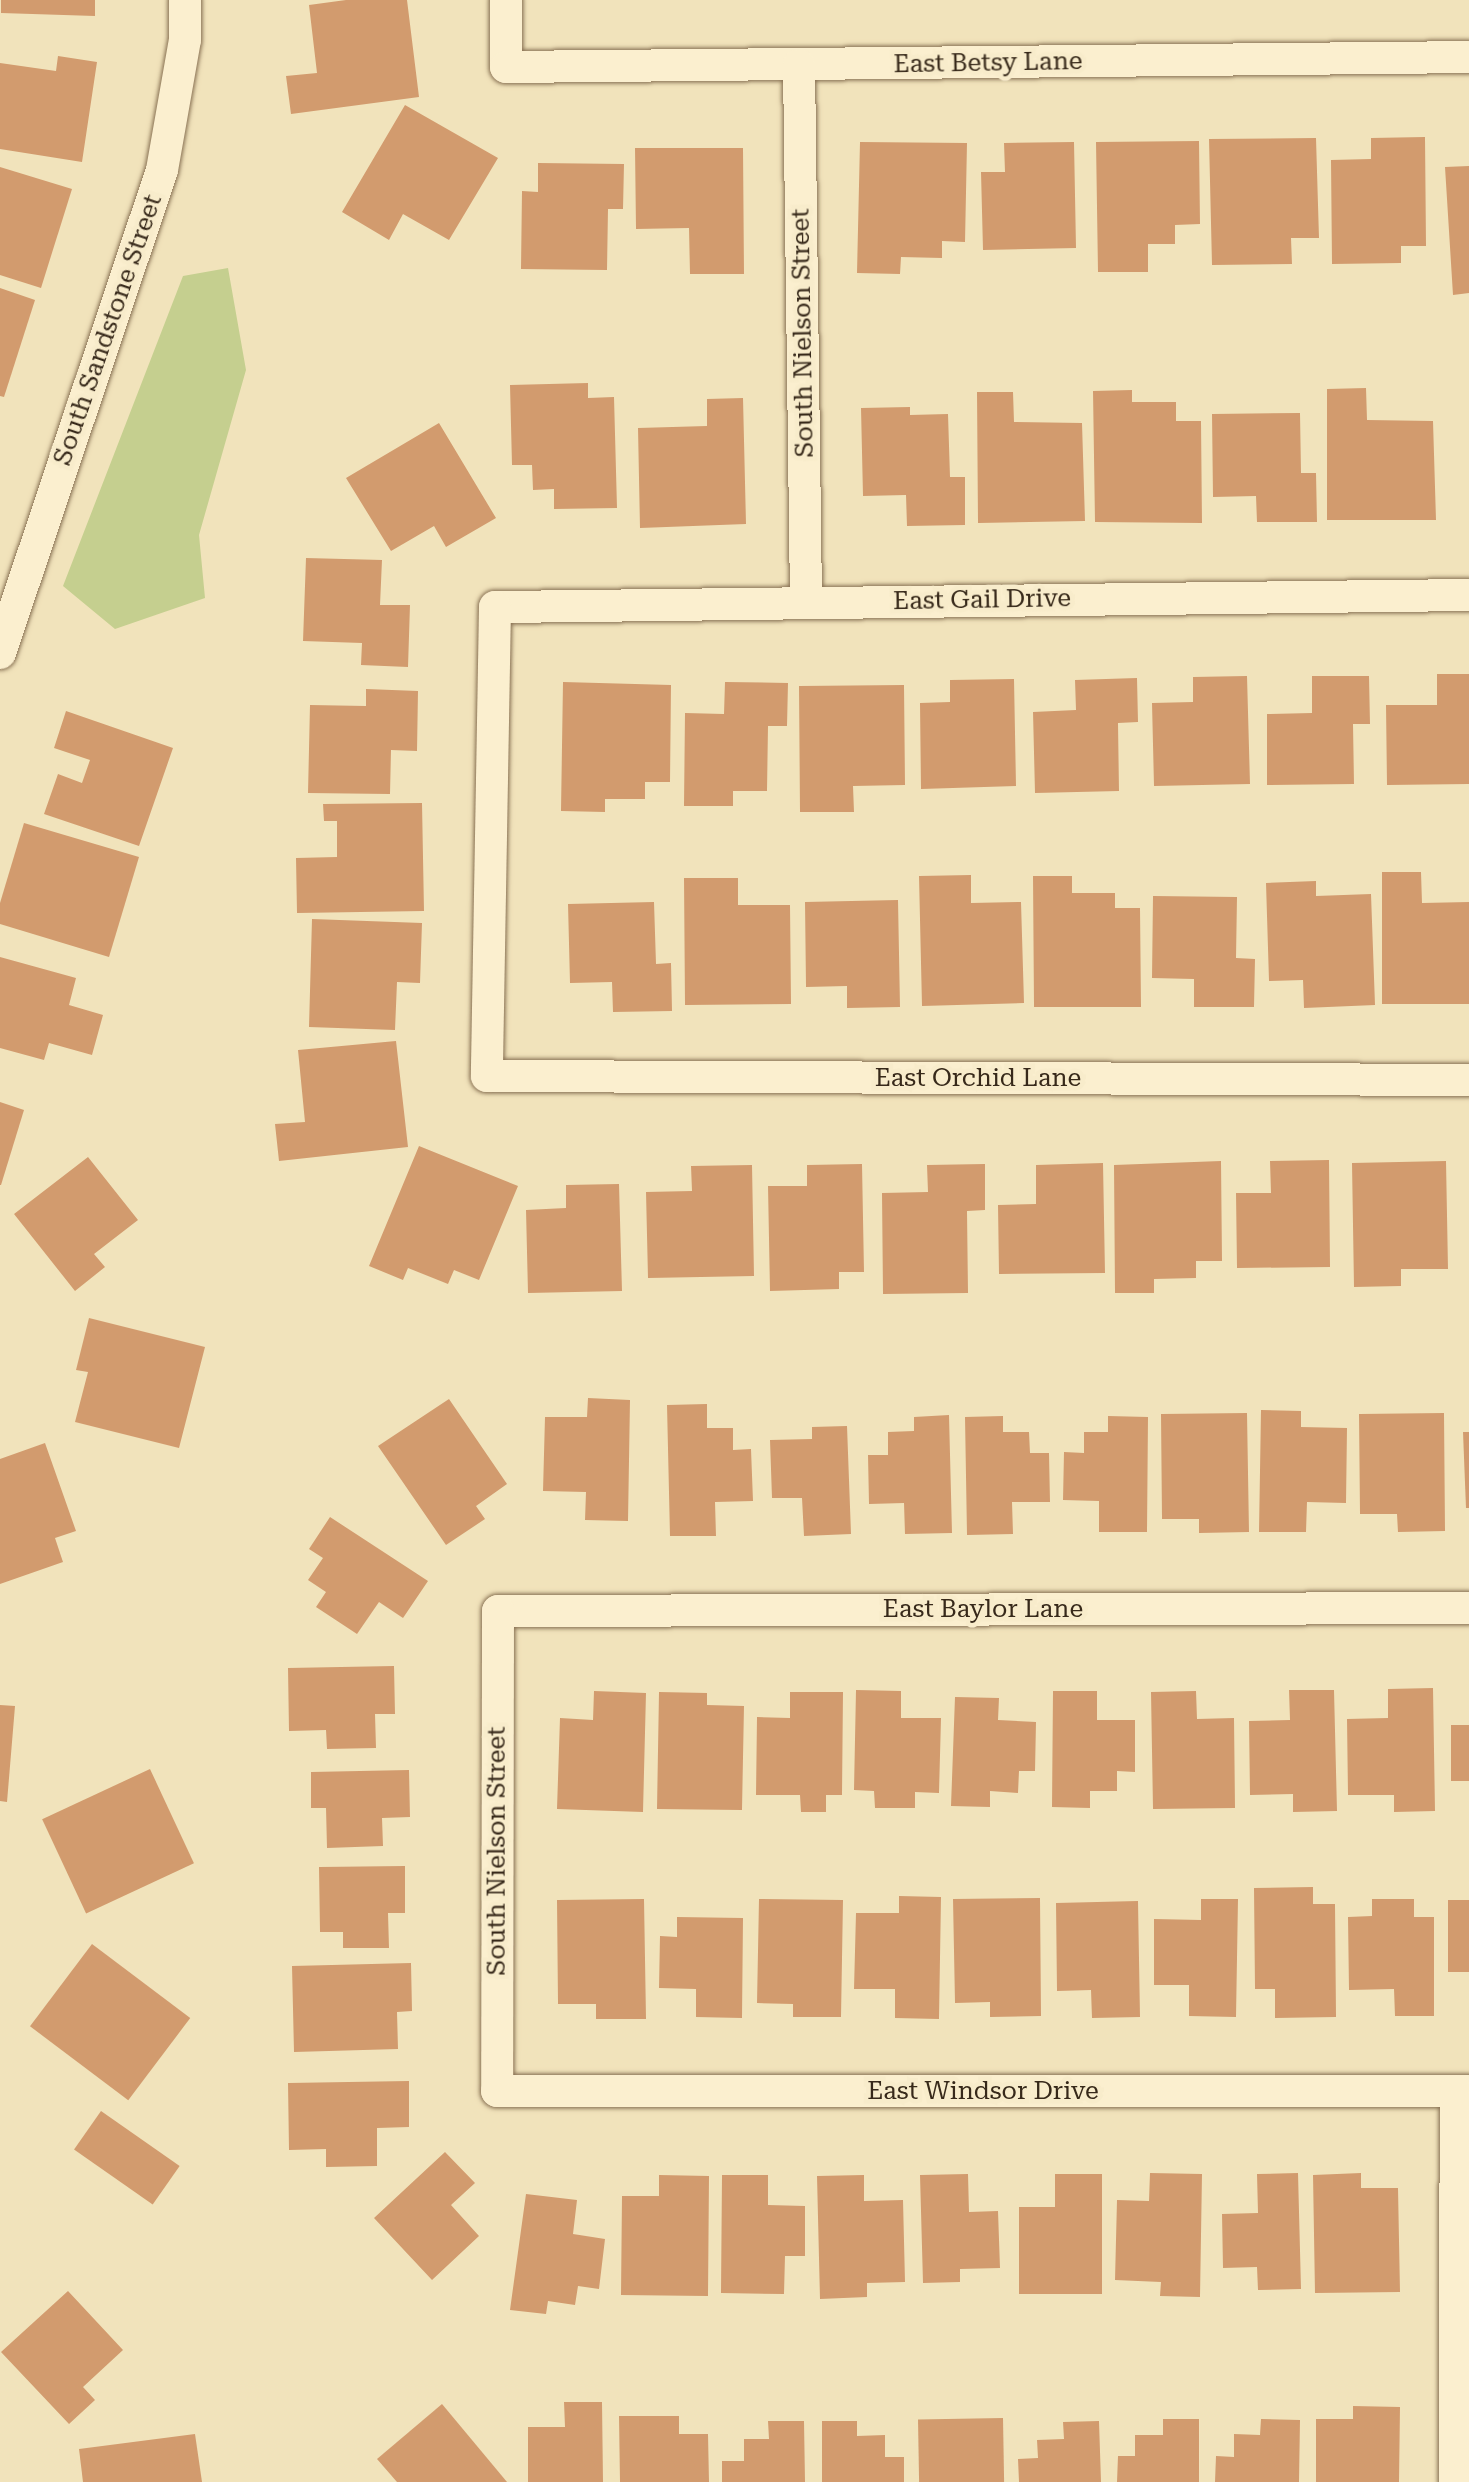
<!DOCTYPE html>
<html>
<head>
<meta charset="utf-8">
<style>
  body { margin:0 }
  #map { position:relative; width:1469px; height:2482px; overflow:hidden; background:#f1e3bb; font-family:"Roboto Serif",serif }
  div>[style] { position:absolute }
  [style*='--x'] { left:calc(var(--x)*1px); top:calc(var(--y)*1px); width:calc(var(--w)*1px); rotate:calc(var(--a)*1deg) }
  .green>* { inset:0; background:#c5cf8f }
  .building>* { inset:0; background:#d29b6e; transform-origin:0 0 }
  .roads { filter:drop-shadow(0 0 2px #897254) drop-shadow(0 0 2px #897254) }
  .street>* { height:32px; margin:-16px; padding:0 16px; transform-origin:16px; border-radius:16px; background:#fbefcf }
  span { translate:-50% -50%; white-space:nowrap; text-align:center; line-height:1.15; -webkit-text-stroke:9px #f8eccb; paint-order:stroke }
  .street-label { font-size:25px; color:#37291a }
</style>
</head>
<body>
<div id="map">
  <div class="green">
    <i style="clip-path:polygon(228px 268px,246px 370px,199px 535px,205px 598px,115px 629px,63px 586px,183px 276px)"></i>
  </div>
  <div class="building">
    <i style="clip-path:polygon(1px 0,95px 0,95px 16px,1px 13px)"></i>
    <i style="clip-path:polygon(346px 0,407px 0,419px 97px,291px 114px,286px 76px,317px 73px,309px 5px)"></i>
    <i style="clip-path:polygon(58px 56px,97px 62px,82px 162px,0 149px,0 63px,56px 71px)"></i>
    <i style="clip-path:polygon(405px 105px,498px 158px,449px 240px,403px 214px,389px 240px,342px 212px)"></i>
    <i style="clip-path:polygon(1425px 137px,1426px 246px,1401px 246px,1401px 263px,1332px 264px,1331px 160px,1371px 159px,1371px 138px)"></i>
    <i style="clip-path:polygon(1316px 138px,1319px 238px,1291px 238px,1292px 264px,1212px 265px,1209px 139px)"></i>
    <i style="clip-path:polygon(1199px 141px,1200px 224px,1175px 225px,1175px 244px,1148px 244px,1148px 272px,1098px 272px,1096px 142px)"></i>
    <i style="clip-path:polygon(860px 142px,967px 143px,965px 242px,942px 241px,942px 258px,901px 257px,900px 274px,857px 273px)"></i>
    <i style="clip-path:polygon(1074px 142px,1076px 248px,983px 250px,981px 172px,1005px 172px,1004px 143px)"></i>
    <i style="clip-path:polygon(635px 148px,743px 148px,744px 274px,690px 274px,689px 228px,636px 229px)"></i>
    <i style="clip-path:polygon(538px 163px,624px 164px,623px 209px,608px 209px,607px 270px,521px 269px,522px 191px,538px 192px)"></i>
    <i style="clip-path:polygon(1469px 166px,1469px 293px,1453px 295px,1445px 167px)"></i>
    <i style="clip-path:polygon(0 167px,72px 189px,41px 288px,0 275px)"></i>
    <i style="clip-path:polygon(0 288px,35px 300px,4px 397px,0 396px)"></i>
    <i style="clip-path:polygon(588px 383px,588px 398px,614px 397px,617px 508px,554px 509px,554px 489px,533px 490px,532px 465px,512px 465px,510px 385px)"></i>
    <i style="clip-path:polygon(1366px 388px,1367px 420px,1433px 421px,1436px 520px,1327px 520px,1327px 389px)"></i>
    <i style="clip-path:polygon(1132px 390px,1132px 402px,1176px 402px,1176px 421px,1201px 421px,1202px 523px,1095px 522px,1093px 391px)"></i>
    <i style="clip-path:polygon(977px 392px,1013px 392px,1014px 422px,1082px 423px,1085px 521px,978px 523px)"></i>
    <i style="clip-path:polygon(743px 398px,746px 524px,640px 528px,638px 428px,707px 426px,707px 399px)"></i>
    <i style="clip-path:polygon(910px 407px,910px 415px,948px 414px,950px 477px,965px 477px,965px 525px,907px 526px,906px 495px,863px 496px,861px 408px)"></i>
    <i style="clip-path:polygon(1300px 413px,1301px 473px,1316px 473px,1317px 522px,1257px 522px,1256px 496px,1213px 497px,1212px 414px)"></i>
    <i style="clip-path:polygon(439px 423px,496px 518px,446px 547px,434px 526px,391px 551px,346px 478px)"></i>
    <i style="clip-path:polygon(306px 558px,382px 560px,380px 605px,410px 605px,408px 667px,361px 665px,362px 643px,303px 641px)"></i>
    <i style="clip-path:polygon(1437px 674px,1469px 674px,1469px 784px,1387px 785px,1386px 705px,1437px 705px)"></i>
    <i style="clip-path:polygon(1247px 676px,1250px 784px,1154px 786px,1152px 703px,1193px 702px,1193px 677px)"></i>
    <i style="clip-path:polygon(1312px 676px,1369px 676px,1370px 724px,1353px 724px,1354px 784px,1267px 785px,1267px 714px,1312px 713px)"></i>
    <i style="clip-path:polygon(1137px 678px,1138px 722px,1118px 723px,1119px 791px,1035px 793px,1033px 712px,1076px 710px,1075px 680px)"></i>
    <i style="clip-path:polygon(1014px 679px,1016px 786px,921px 789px,920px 703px,950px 702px,950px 680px)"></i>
    <i style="clip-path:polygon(563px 682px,671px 685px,670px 782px,645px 782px,645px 799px,605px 799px,605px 812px,561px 811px)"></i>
    <i style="clip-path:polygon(725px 682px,788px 683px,787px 726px,768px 726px,767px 791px,733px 791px,733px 806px,684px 806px,685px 713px,724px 714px)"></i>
    <i style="clip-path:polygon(904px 685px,905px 785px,853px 786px,854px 812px,800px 812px,799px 686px)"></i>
    <i style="clip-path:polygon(366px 689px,418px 691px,417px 751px,391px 750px,390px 794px,308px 793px,310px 705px,366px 706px)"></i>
    <i style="clip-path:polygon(66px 711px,173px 748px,139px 846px,44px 814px,58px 774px,82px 783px,90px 760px,54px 748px)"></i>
    <i style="clip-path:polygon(422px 803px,424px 911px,297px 913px,296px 858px,337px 857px,337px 821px,324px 821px,323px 804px)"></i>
    <i style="clip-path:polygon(24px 823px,139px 857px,109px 957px,0 924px,0 903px)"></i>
    <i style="clip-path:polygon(1382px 872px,1421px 872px,1422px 903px,1469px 902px,1469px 1004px,1382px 1004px)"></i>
    <i style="clip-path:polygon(971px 875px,971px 903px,1021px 902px,1024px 1003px,922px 1006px,919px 876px)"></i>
    <i style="clip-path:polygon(1033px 876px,1072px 876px,1072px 893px,1115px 893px,1115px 908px,1140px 908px,1141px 1007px,1034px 1007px)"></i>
    <i style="clip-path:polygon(684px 878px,738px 878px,738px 905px,790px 905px,791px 1004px,685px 1005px)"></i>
    <i style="clip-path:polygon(1316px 881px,1316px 896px,1371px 894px,1375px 1005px,1304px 1008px,1303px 980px,1269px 981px,1266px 883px)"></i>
    <i style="clip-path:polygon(1153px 896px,1237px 897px,1236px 958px,1255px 959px,1254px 1007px,1194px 1007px,1194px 979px,1152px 978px)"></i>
    <i style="clip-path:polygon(898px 900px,900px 1007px,847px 1008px,847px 986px,806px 987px,805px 902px)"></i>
    <i style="clip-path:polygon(654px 902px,656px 964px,671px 963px,672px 1011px,613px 1012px,612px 982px,570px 983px,568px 904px)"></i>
    <i style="clip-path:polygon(312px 919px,422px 923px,420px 983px,397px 982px,395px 1030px,309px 1027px)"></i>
    <i style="clip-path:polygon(0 957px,76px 978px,69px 1005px,103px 1015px,92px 1055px,49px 1043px,44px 1060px,0 1048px)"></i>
    <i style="clip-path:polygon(396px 1041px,408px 1147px,279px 1161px,275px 1124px,305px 1122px,298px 1050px)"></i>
    <i style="clip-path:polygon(0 1102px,24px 1110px,1px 1185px,0 1185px)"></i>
    <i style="clip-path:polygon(419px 1146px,518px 1186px,479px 1280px,454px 1270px,448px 1284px,408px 1268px,403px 1280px,369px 1266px)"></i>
    <i style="clip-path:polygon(88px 1157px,138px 1220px,94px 1254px,105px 1267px,75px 1291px,14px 1214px)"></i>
    <i style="clip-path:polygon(1329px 1160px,1330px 1267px,1237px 1268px,1236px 1193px,1271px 1193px,1270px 1161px)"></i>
    <i style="clip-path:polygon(1221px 1161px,1222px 1261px,1196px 1261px,1196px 1278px,1154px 1279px,1154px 1293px,1115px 1293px,1114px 1165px)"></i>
    <i style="clip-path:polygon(1446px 1161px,1448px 1269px,1401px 1269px,1401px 1286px,1354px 1287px,1352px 1163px)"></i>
    <i style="clip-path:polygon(1103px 1163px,1105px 1273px,999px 1274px,998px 1205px,1036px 1204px,1036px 1165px)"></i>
    <i style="clip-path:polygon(862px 1164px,864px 1272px,839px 1272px,839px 1289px,770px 1291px,768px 1186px,807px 1186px,807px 1165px)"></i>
    <i style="clip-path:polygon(985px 1164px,985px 1210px,967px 1211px,968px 1293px,883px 1294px,882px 1193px,928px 1192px,927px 1165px)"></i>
    <i style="clip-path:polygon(752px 1165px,754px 1276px,648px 1278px,646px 1192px,692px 1191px,691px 1166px)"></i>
    <i style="clip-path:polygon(619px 1184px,622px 1291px,528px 1293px,526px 1210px,566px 1208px,566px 1185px)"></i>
    <i style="clip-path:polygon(89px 1318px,205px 1347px,179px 1448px,75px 1422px,88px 1372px,76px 1370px)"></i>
    <i style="clip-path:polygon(588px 1398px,630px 1400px,628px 1521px,585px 1520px,586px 1492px,543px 1491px,545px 1417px,587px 1417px)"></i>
    <i style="clip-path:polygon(449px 1399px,507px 1484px,476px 1506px,485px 1519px,446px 1545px,378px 1446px)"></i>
    <i style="clip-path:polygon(707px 1404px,707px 1428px,733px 1428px,733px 1450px,751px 1449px,753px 1501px,715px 1502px,716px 1536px,670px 1536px,667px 1405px)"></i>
    <i style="clip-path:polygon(1261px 1410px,1301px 1411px,1301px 1427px,1347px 1428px,1346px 1503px,1307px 1502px,1306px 1532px,1259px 1532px)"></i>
    <i style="clip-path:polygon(1247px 1413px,1249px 1532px,1199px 1533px,1199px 1519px,1162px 1519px,1161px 1414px)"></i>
    <i style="clip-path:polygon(1444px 1413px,1445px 1531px,1398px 1532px,1397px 1514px,1360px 1514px,1359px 1414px)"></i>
    <i style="clip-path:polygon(949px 1415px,952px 1533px,905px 1534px,904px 1503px,869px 1504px,868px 1455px,888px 1455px,888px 1432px,914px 1431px,914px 1417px)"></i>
    <i style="clip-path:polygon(1003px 1416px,1003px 1432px,1029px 1432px,1030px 1453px,1049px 1453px,1050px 1502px,1012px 1502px,1013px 1534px,967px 1535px,965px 1417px)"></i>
    <i style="clip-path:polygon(1108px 1416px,1148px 1417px,1147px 1532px,1099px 1532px,1099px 1501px,1063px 1500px,1064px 1452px,1084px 1453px,1084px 1432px,1108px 1432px)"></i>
    <i style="clip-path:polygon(847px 1426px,851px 1534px,804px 1536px,802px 1498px,772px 1498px,770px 1440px,812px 1439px,812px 1427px)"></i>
    <i style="clip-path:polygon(1463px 1432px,1469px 1432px,1469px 1508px,1466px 1508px)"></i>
    <i style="clip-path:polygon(45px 1443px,76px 1531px,55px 1538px,63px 1562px,0 1584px,0 1459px)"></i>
    <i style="clip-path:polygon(330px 1517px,428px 1581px,403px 1618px,379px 1602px,357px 1634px,316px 1607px,326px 1592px,308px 1580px,323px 1558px,309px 1549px)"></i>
    <i style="clip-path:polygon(394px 1666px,395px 1714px,375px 1714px,376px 1748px,327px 1749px,326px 1730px,289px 1731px,288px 1668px)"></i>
    <i style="clip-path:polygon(1433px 1688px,1435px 1811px,1394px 1812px,1394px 1795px,1348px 1795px,1347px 1719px,1388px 1718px,1388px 1689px)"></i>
    <i style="clip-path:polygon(856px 1690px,901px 1691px,901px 1718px,941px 1718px,939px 1793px,915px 1792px,915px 1808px,875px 1808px,874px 1791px,854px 1790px)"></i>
    <i style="clip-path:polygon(1289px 1690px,1334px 1690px,1337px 1811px,1293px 1812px,1293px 1794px,1250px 1795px,1249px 1721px,1290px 1720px)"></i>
    <i style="clip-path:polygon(594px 1691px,646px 1693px,643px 1812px,557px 1809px,560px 1718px,593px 1720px)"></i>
    <i style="clip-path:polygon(1053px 1691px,1097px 1691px,1097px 1720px,1135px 1720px,1135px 1772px,1117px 1771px,1117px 1791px,1090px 1791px,1090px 1808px,1052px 1807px)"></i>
    <i style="clip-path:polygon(1196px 1691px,1197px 1719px,1234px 1718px,1235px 1808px,1153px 1809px,1151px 1692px)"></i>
    <i style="clip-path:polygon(659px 1692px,707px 1693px,707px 1705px,744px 1706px,742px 1810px,657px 1809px)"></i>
    <i style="clip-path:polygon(790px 1692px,843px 1692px,842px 1795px,826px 1795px,826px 1812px,801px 1812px,800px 1795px,756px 1795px,757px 1717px,790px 1718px)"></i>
    <i style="clip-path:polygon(955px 1697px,999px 1698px,998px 1720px,1036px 1722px,1035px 1771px,1019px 1771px,1018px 1793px,990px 1791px,990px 1807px,951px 1806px)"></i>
    <i style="clip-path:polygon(0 1705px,15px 1706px,7px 1802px,0 1801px)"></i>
    <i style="left:1469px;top:1725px;width:56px;height:18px;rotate:90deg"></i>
    <i style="left:150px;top:1769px;width:104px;height:119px;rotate:65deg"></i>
    <i style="clip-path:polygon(409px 1770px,410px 1817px,382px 1818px,383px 1846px,327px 1848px,326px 1808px,311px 1808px,311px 1772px)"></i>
    <i style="clip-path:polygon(405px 1866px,405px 1913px,388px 1913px,389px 1948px,343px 1948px,343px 1932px,320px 1932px,319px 1867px)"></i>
    <i style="clip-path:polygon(1313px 1887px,1313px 1904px,1335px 1904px,1336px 2017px,1275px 2018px,1275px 1989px,1255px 1989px,1254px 1888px)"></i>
    <i style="clip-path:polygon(899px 1896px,941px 1897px,939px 2019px,895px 2018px,895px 1989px,854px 1989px,856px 1913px,899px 1913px)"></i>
    <i style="clip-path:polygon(1040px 1898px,1041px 2016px,990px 2017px,990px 2002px,955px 2003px,953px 1899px)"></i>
    <i style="clip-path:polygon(644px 1899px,646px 2019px,596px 2019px,596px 2004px,558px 2004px,557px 1900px)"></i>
    <i style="clip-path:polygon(759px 1899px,843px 1900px,841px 2017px,793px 2017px,793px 2004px,757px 2003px)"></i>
    <i style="clip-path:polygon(1201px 1899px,1238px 1899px,1236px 2017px,1189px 2016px,1189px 1985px,1154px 1985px,1154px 1919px,1201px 1920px)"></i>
    <i style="clip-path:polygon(1372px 1899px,1414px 1899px,1414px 1917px,1434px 1917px,1434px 2016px,1395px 2016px,1394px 1989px,1349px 1990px,1348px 1917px,1372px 1916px)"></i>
    <i style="left:1448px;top:1900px;width:21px;height:72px"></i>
    <i style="clip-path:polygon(1138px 1901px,1140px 2017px,1092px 2018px,1091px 1990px,1057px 1991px,1056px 1903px)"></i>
    <i style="clip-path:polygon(677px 1917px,743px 1918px,742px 2018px,696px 2017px,696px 1989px,659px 1988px,660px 1936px,677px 1937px)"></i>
    <i style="left:92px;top:1944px;width:123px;height:103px;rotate:37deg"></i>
    <i style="clip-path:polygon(411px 1963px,412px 2011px,397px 2012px,398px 2049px,294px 2052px,292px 1966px)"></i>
    <i style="clip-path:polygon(409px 2081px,409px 2127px,377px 2128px,377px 2166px,326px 2167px,326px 2149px,289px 2150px,288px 2083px)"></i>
    <i style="left:101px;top:2111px;width:96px;height:47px;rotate:35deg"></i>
    <i style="clip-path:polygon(445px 2152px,475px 2183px,451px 2205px,479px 2236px,432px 2280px,374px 2218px)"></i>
    <i style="clip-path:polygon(1150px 2173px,1202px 2174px,1200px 2297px,1160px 2296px,1161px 2282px,1115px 2280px,1117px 2200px,1149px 2201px)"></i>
    <i style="clip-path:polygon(1298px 2173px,1301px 2289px,1258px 2290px,1257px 2267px,1223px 2268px,1222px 2214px,1258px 2213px,1257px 2174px)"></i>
    <i style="clip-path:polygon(1361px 2173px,1361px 2188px,1398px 2188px,1400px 2292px,1315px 2293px,1313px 2175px)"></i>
    <i style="clip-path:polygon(968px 2174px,969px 2212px,998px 2211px,1000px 2268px,960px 2269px,960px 2282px,923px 2283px,920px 2175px)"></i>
    <i style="clip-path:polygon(1055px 2174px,1102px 2174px,1102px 2294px,1019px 2294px,1019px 2207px,1055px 2207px)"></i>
    <i style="clip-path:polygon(659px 2175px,709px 2176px,708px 2296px,621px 2295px,622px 2196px,659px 2196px)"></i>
    <i style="clip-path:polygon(722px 2175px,768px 2175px,768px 2205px,805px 2206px,805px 2256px,785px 2256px,784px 2294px,721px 2293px)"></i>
    <i style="clip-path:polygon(864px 2175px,864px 2201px,903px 2200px,905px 2282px,867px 2283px,867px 2297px,820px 2299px,817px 2176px)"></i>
    <i style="clip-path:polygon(526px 2194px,577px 2200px,573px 2234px,605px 2239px,599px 2289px,578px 2286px,575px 2305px,548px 2301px,546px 2314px,510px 2310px)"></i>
    <i style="clip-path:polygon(68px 2291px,123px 2350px,83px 2387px,95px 2400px,69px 2424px,1px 2352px)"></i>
    <i style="clip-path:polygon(564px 2402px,602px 2402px,603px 2482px,528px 2482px,528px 2427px,565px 2427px)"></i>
    <i style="clip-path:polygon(442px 2404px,507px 2482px,397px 2482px,377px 2459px)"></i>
    <i style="clip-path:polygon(1353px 2406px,1400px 2407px,1399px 2482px,1316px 2482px,1316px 2419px,1353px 2419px)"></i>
    <i style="clip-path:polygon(619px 2416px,679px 2416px,679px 2434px,708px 2434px,709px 2482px,620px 2482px)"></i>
    <i style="left:1003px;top:2418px;width:64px;height:85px;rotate:89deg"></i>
    <i style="clip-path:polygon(1163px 2419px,1199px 2419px,1199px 2482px,1117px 2482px,1118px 2456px,1135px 2456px,1135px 2435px,1163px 2435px)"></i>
    <i style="clip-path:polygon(1261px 2419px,1300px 2420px,1299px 2482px,1215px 2482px,1216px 2456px,1234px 2457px,1234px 2434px,1260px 2435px)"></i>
    <i style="clip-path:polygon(768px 2421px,804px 2421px,805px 2482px,722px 2482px,722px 2461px,744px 2461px,744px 2439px,769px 2439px)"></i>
    <i style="clip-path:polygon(822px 2421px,857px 2421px,857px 2436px,885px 2435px,885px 2457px,904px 2457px,904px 2482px,822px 2482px)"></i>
    <i style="clip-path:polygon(1099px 2421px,1101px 2482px,1019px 2482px,1018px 2459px,1038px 2458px,1037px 2440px,1064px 2439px,1063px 2422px)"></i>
    <i style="clip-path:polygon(195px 2434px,202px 2482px,83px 2482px,79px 2449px)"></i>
  </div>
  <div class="roads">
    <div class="street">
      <i style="--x:506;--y:0;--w:67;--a:90"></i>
      <i style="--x:506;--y:67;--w:963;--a:-0.59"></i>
      <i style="--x:799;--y:65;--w:537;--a:89.25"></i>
      <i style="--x:1469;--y:595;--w:974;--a:179.29"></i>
      <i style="--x:495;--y:607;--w:469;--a:91"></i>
      <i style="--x:487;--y:1076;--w:982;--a:0.23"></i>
      <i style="--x:0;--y:653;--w:509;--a:-71.46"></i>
      <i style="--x:162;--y:170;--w:132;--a:-80"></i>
      <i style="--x:185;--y:40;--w:40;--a:-90"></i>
      <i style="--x:1469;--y:1608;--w:971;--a:179.82"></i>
      <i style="--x:498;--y:1611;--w:480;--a:90.1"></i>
      <i style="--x:497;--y:2091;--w:972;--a:0"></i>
      <i style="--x:1455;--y:2482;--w:391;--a:-89.9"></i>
    </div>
  </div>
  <div class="street-label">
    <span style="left:988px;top:63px;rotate:-1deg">East Betsy Lane</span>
    <span style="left:108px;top:330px;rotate:-71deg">South Sandstone Street</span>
    <span style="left:803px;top:333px;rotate:-91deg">South Nielson Street</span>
    <span style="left:982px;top:600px;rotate:-1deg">East Gail Drive</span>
    <span style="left:978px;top:1078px">East Orchid Lane</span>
    <span style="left:983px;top:1609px">East Baylor Lane</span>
    <span style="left:497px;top:1851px;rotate:-90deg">South Nielson Street</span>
    <span style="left:983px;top:2091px">East Windsor Drive</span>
  </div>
</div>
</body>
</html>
